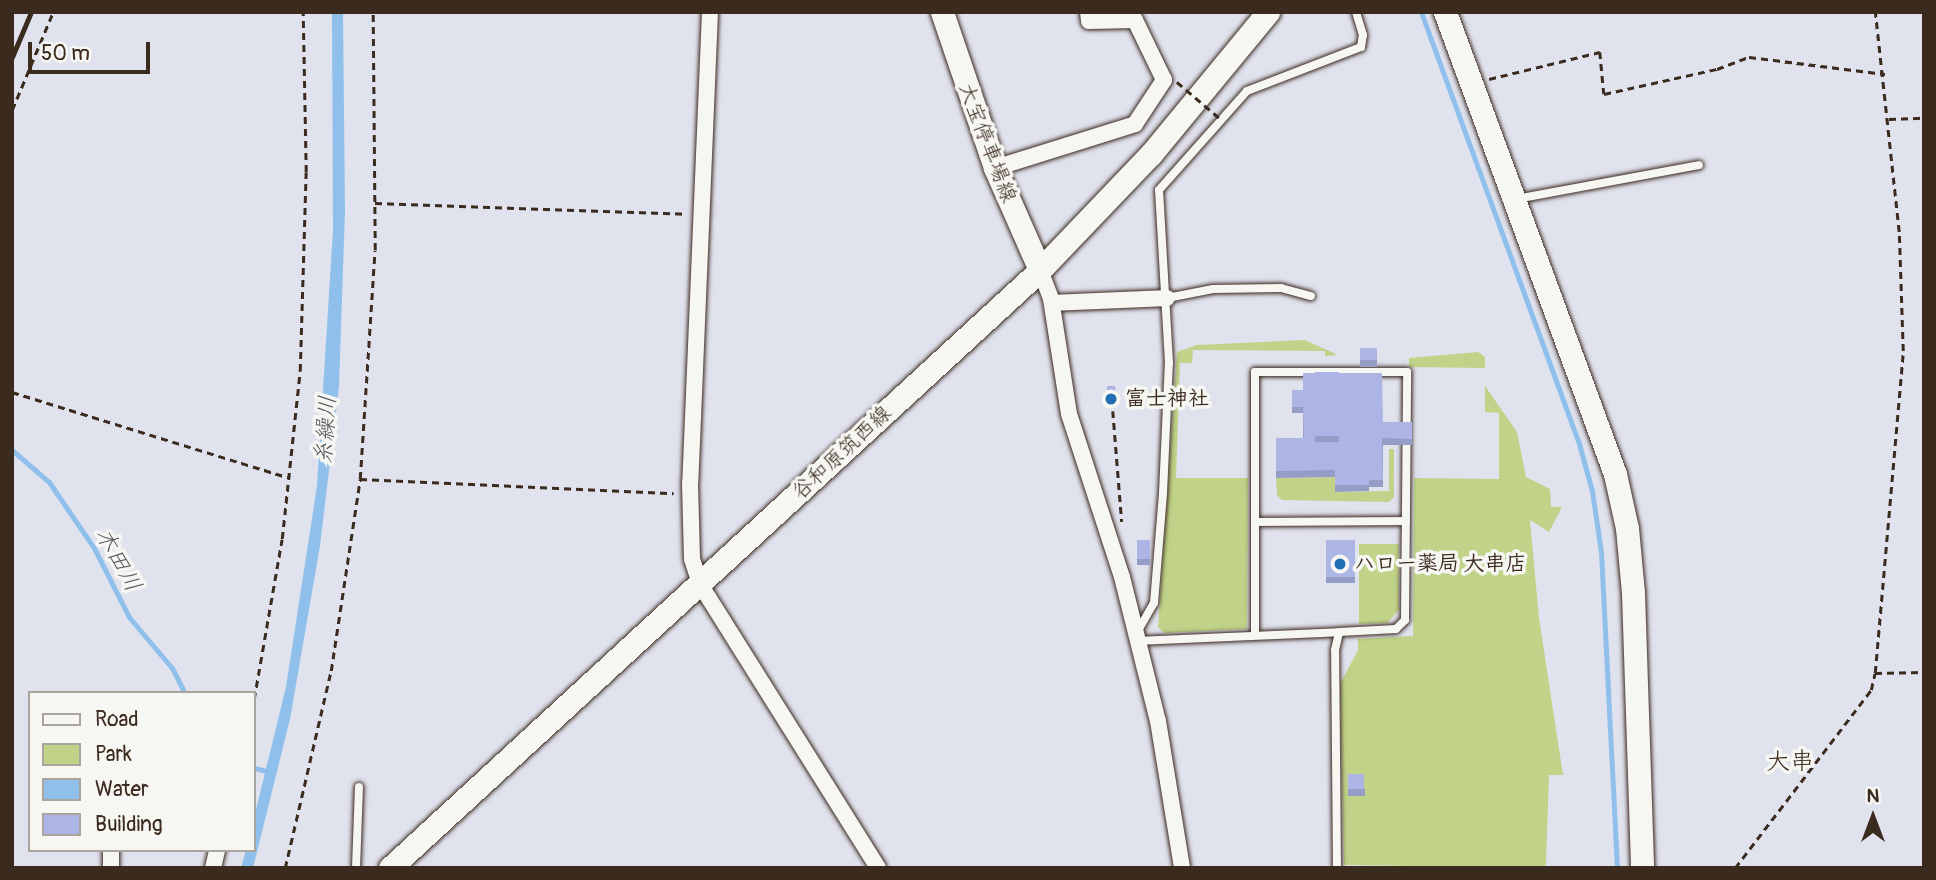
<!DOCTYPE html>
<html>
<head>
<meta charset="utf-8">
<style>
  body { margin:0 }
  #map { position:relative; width:1936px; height:880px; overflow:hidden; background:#e0e2ee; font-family:Pangolin,"Klee One",sans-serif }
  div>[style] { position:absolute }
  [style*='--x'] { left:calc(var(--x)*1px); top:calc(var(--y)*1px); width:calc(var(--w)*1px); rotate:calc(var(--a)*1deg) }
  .green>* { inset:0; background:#c1d388 }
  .water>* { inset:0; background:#8fc0eb }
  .stream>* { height:5px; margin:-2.5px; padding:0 2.5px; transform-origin:2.5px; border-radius:2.5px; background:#8fc0eb }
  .path>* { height:2.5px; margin-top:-1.25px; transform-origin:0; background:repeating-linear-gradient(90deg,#3b2a1e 0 7px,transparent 0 12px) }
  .roads { filter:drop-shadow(0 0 2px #3b2a1e) drop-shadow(0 0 2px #3b2a1e) }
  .lane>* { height:8px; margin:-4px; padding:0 4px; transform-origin:4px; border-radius:4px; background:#f6f6f2 }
  .street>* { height:16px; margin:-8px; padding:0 8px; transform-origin:8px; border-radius:8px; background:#f6f6f2 }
  .secondary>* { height:23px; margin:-11.5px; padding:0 11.5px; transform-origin:11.5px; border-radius:11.5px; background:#f6f6f2 }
  .rail>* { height:5px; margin:-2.5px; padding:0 2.5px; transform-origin:2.5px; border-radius:2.5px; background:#3b2a1e }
  .path-bridge>* { height:2.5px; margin-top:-1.25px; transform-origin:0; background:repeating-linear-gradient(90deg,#3b2a1e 0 7px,transparent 0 12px) }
  .wall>* { inset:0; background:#959cc6; transform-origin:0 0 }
  .building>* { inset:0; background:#adb5e6; transform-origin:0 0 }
  .dots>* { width:19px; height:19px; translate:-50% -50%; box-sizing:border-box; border:4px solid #f6f6f2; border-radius:50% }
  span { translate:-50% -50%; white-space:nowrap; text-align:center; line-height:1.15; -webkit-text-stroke:7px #f6f6f2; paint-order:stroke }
  .street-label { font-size:21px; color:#3b2a1e }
  .poi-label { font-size:21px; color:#3b2a1e; font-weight:700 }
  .left { translate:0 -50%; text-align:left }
  .water-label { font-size:23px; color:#54575c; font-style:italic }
  .quarter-label { font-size:24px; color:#3b2a1e }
  .frame { position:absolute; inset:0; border:14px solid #3b2a1e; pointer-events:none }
  .legend { position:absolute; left:28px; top:691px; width:228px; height:161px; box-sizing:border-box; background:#f6f6f2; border:2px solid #aba49d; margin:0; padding:9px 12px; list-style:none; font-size:21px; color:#3b2a1e }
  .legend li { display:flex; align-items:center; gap:14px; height:35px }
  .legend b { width:35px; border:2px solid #aba49d }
  .north { position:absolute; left:1838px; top:782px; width:70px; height:70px; -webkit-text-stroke:5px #f6f6f2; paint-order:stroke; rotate:0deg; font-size:19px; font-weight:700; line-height:28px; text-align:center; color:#3b2a1e }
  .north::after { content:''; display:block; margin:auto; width:24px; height:32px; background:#3b2a1e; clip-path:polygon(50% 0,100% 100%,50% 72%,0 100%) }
  .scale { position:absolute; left:28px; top:42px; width:122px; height:32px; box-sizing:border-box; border:4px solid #3b2a1e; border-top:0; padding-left:9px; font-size:21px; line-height:24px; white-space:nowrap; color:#3b2a1e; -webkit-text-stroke:5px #f6f6f2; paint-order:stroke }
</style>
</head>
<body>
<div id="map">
  <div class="green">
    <i style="clip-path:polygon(1305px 340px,1338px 355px,1325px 356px,1325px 351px,1193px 350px,1192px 363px,1180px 363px,1176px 478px,1248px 478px,1247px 629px,1164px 633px,1158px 627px,1177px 352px,1197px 345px)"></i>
    <i style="clip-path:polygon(1478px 352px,1485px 357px,1485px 368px,1409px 367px,1409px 358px)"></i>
    <i style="clip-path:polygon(1485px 386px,1517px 432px,1526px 477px,1550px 489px,1551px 507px,1562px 507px,1549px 532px,1530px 520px,1539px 618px,1563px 775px,1549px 775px,1546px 864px,1544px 868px,1344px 865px,1340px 684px,1358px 650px,1358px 639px,1413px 636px,1414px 478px,1499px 479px,1499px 413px,1485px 412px)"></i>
    <i style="clip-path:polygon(1389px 449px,1394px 449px,1394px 497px,1389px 502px,1282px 500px,1277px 495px,1276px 478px,1335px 477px,1336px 492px,1389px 491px)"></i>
    <i style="clip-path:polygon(1359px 544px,1399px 544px,1399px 610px,1387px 623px,1359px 624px)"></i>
  </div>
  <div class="water">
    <i style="clip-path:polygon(332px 12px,343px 12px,345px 211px,339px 386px,320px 546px,290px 719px,253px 868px,241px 868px,246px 850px,254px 850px,254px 818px,286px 687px,317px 486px,333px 230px)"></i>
  </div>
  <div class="stream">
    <i style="--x:1421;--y:12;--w:456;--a:69.9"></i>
    <i style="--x:1578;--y:440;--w:53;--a:74.6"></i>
    <i style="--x:1592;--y:491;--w:62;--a:81.6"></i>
    <i style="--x:1601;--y:552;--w:316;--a:87.1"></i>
    <i style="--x:12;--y:450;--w:49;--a:40.9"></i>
    <i style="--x:49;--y:482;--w:80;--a:55.7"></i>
    <i style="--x:94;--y:548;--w:77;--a:63.1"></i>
    <i style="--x:129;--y:617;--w:67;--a:49.9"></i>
    <i style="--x:172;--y:668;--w:28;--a:63"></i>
    <i style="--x:254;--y:768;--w:17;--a:13"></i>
  </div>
  <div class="path">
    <i style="--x:1489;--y:79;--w:114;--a:-13.7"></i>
    <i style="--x:1600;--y:52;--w:42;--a:84.6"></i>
    <i style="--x:1604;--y:94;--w:116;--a:-12.5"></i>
    <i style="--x:1717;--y:69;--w:34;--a:-21"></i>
    <i style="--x:1749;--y:57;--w:137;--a:7.1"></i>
    <i style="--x:12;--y:110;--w:106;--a:-67.3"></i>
    <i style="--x:1889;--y:119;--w:35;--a:-2"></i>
    <i style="--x:375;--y:203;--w:311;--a:2"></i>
    <i style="--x:12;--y:392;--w:291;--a:17.2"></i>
    <i style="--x:1113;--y:411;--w:111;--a:85.4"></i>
    <i style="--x:360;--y:479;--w:314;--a:2.6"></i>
    <i style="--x:1875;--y:673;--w:49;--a:-1.2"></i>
    <i style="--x:254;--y:699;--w:162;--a:-80.1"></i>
    <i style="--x:282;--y:539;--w:169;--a:-83.9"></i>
    <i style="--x:300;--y:371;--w:199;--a:-88.3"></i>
    <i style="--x:306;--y:172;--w:160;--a:-91.1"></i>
    <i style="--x:285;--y:868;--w:202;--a:-76.9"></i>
    <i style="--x:331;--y:671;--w:194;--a:-81.4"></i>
    <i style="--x:360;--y:479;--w:229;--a:-86.3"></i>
    <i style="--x:375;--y:250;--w:238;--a:-90.5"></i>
    <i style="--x:1735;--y:868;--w:224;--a:-52.6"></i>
    <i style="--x:1871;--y:690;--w:17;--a:-77"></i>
    <i style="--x:1875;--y:673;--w:323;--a:-85"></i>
    <i style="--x:1903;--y:351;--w:119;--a:-91.9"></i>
    <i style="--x:1899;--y:232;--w:221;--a:-96.2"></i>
  </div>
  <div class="roads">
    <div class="lane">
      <i style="--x:1516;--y:199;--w:186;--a:-10.5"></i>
      <i style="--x:1167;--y:298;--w:47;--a:-11.1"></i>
      <i style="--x:1213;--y:289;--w:68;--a:-0.8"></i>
      <i style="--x:1281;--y:288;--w:31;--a:15"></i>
      <i style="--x:1256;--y:522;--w:150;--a:-0.4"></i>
      <i style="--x:1136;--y:634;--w:36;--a:-60"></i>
      <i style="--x:1154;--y:603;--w:110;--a:-85.3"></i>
      <i style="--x:1163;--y:493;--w:130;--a:-87.4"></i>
      <i style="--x:1169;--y:363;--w:173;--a:-93.3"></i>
      <i style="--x:1159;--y:190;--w:132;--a:-48.4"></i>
      <i style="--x:1247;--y:91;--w:122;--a:-21.1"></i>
      <i style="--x:1361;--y:47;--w:12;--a:-81"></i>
      <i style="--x:1363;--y:35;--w:24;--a:-107"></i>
      <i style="--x:1136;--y:641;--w:203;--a:-2.5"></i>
      <i style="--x:1339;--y:632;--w:57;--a:-3"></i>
      <i style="--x:1396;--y:629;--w:13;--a:-45"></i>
      <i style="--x:1405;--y:620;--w:248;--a:-89.5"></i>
      <i style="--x:1407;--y:372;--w:152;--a:180"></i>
      <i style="--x:1255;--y:372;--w:263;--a:90"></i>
      <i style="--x:356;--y:868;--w:81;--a:-87.9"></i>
      <i style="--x:1337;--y:868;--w:218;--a:-90.5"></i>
      <i style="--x:1335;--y:650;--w:18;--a:-77"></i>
    </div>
    <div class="street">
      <i style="--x:710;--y:12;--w:471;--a:92.4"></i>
      <i style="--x:690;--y:483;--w:76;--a:88.5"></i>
      <i style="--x:692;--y:559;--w:26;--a:72"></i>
      <i style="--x:700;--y:584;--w:335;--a:57.9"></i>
      <i style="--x:995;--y:168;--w:147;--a:-17.4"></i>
      <i style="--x:1135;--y:124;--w:53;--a:-56.6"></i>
      <i style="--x:1164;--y:80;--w:67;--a:-115.8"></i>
      <i style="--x:1135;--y:20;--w:46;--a:178.8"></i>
      <i style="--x:1089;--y:21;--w:9;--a:-96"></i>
      <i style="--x:1040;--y:270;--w:31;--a:69"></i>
      <i style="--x:1051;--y:299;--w:116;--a:81.1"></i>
      <i style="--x:1069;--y:414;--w:171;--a:72"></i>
      <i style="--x:1122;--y:577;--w:148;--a:76"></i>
      <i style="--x:1158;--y:721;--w:149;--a:80.7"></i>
      <i style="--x:1052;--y:303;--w:115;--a:-2.5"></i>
      <i style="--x:111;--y:850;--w:18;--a:90"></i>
      <i style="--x:213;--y:868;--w:18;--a:-77"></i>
    </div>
    <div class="secondary">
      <i style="--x:942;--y:12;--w:165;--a:71.2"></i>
      <i style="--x:995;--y:168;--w:111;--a:66.2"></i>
      <i style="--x:1445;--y:12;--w:492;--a:69.8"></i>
      <i style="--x:1615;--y:474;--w:55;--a:77.5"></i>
      <i style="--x:1627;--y:528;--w:65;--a:84.7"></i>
      <i style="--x:1633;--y:593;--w:275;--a:88.1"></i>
      <i style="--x:390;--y:868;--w:883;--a:-42.61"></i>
      <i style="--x:1040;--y:270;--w:161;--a:-46.3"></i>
      <i style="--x:1151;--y:154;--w:184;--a:-50.5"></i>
    </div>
  </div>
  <div class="rail">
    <i style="--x:12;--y:57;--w:49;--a:-67.1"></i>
  </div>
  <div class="path-bridge">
    <i style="--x:1177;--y:82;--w:60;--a:40.3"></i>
  </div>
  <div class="wall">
    <i style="left:1360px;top:348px;width:17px;height:19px"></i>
    <i style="clip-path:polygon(1315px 373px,1383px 422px,1412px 422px,1412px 445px,1383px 445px,1383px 487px,1369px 487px,1369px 491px,1335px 492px,1335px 477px,1276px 478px,1276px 438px,1303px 438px,1303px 413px,1292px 413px,1292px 390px,1303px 390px)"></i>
    <i style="left:1115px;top:386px;width:19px;height:8px;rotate:87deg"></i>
    <i style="left:1137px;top:540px;width:13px;height:25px"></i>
    <i style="left:1326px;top:540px;width:29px;height:43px"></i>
    <i style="clip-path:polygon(1348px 774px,1365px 789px,1365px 796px,1348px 796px)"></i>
  </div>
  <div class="building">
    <i style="left:1360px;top:348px;width:17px;height:12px"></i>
    <i style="left:1315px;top:372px;width:24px;height:64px"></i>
    <i style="clip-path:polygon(1303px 373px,1315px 373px,1315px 442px,1339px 442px,1339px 373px,1382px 373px,1383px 422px,1412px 422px,1412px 439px,1382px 438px,1383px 480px,1369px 480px,1369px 485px,1335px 485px,1335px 470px,1276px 471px,1276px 438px,1304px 438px,1303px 407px,1292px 407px,1292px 390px,1303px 390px)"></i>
    <i style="left:1115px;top:386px;width:12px;height:8px;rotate:85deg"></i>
    <i style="left:1137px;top:540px;width:13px;height:19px"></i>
    <i style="left:1326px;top:540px;width:29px;height:37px"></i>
    <i style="left:1348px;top:774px;width:16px;height:15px"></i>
  </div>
  <div class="dots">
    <i style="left:1111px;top:399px;background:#1f6fb2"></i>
    <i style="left:1340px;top:564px;background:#1f6fb2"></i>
  </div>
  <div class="street-label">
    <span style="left:987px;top:143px;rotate:69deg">大宝停車場線</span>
    <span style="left:842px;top:453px;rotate:-43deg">谷和原筑西線</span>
  </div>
  <div class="poi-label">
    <span class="left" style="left:1125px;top:399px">富士神社</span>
    <span class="left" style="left:1354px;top:564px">ハロー薬局 大串店</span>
  </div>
  <div class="water-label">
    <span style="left:326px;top:430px;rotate:-86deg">糸繰川</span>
    <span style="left:118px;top:560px;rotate:61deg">木田川</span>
  </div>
  <div class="quarter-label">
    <span style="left:1790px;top:762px">大串</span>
  </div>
  <div class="frame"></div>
  <ul class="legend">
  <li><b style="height:9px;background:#f6f6f2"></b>Road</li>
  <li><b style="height:19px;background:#c1d388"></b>Park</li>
  <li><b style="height:19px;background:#8fc0eb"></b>Water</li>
  <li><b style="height:19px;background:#adb5e6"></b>Building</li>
  </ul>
  <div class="north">N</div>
  <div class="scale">50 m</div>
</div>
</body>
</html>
